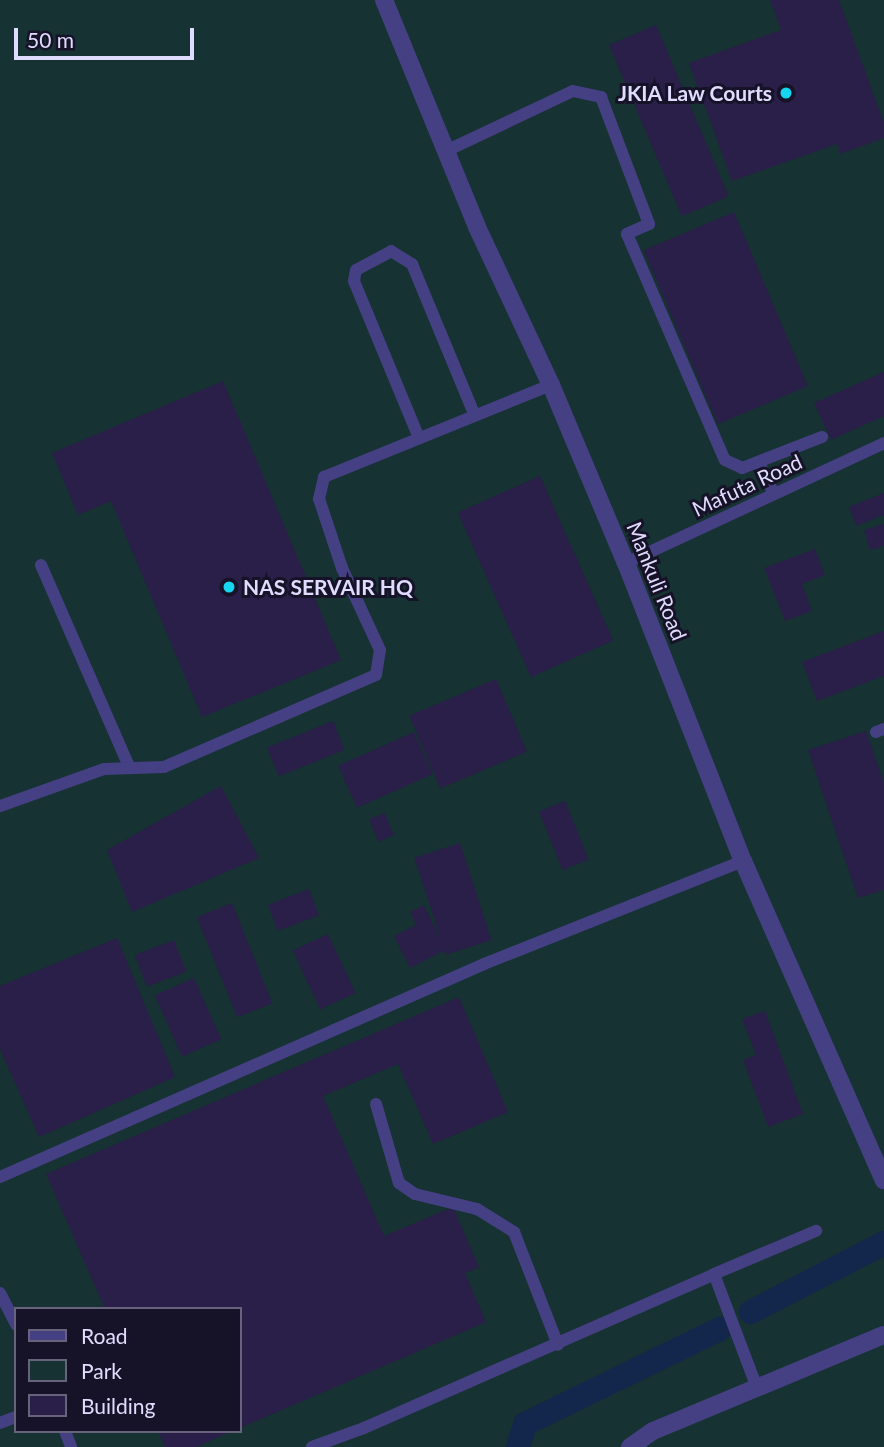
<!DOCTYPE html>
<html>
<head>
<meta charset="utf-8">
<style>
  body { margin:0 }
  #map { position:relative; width:884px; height:1447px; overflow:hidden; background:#161228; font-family:Lato,sans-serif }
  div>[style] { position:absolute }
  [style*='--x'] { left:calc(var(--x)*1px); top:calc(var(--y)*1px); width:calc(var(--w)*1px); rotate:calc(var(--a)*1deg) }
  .green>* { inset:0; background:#163232 }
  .canal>* { height:24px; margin:-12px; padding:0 12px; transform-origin:12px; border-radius:12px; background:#13274c }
  .building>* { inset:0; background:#291f48; transform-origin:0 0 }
  .lane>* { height:12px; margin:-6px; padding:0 6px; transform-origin:6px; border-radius:6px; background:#454084 }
  .street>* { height:18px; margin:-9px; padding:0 9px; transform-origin:9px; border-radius:9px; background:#454084 }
  .dots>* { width:19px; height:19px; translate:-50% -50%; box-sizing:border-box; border:4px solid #161228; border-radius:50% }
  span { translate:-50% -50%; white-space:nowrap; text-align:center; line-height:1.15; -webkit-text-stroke:6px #161228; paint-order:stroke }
  .poi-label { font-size:21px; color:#e0dcfd; font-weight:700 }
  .right { translate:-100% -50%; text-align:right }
  .left { translate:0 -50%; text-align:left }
  .street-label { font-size:21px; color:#e0dcfd }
  .legend { position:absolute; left:14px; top:1307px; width:228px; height:126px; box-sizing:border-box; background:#161228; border:2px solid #67637d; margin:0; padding:9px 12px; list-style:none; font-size:21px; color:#e0dcfd }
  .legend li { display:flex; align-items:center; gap:14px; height:35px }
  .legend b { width:35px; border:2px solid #67637d }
  .scale { position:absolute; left:14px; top:28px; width:180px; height:32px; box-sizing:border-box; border:4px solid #e0dcfd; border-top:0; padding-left:9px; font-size:21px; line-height:24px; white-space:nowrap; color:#e0dcfd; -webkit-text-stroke:5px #161228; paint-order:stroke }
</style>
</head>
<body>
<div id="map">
  <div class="green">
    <i style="clip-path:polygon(evenodd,0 0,884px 0,884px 1447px,0 1447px,0 0,16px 1309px,240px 1309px,240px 1431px,16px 1431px,16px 1309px)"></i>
  </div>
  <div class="canal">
    <i style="--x:751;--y:1312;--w:150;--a:-27.4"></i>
    <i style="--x:518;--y:1447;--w:24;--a:-73"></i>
    <i style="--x:525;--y:1424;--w:217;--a:-26"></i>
  </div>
  <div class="building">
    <i style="clip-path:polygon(770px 0,839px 0,884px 123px,884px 138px,840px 154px,837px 144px,732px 181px,689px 63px,781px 30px)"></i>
    <i style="left:656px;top:25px;width:186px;height:51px;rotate:67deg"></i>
    <i style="left:734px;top:212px;width:189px;height:98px;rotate:67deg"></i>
    <i style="clip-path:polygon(884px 372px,884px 416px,831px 440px,814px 403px)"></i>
    <i style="clip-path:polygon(223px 381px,341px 660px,202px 717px,111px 501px,78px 515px,52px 453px)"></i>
    <i style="left:540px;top:476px;width:180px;height:90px;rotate:66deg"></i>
    <i style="clip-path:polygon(884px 493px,884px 515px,856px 526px,849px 507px)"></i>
    <i style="clip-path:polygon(884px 524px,884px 546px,870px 550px,864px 530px)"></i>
    <i style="clip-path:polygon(815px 549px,825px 575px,802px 584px,812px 611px,785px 621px,764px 568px)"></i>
    <i style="clip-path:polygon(884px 631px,884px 676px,817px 701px,802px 662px)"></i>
    <i style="left:496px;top:679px;width:79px;height:94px;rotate:67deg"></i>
    <i style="left:333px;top:721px;width:31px;height:71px;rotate:68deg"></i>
    <i style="clip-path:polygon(866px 731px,884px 783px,884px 890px,858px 898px,808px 750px)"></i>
    <i style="left:414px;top:732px;width:46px;height:83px;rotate:66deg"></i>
    <i style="clip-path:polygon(221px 786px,259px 858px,132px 912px,107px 850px)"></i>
    <i style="left:565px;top:801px;width:63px;height:28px;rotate:68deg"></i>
    <i style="left:385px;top:813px;width:24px;height:17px;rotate:68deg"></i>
    <i style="left:460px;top:843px;width:102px;height:48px;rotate:72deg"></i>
    <i style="left:309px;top:889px;width:28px;height:44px;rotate:69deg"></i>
    <i style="left:232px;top:903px;width:108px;height:38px;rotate:68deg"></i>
    <i style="clip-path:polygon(424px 905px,446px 950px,410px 968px,394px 936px,416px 925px,410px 912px)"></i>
    <i style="left:328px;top:934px;width:65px;height:39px;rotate:65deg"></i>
    <i style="clip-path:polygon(117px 938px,175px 1077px,39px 1137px,0 1049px,0 986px)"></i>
    <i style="left:174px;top:940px;width:34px;height:42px;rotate:69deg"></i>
    <i style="left:194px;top:978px;width:67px;height:43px;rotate:66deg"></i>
    <i style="clip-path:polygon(459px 997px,508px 1112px,433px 1144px,398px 1064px,323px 1096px,384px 1236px,453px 1207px,479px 1267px,465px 1273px,486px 1322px,240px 1428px,240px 1309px,105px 1309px,46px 1174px)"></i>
    <i style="clip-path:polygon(765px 1011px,803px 1114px,768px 1127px,743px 1060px,756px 1055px,742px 1019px)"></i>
    <i style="clip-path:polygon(158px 1431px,232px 1431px,196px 1447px,165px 1447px)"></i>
  </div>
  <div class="lane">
    <i style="--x:446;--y:151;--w:140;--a:-25.3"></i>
    <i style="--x:573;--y:91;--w:29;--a:12"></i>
    <i style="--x:601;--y:97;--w:136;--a:69.3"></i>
    <i style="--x:649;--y:224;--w:24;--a:156"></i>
    <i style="--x:627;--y:234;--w:246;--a:66.6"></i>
    <i style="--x:725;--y:460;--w:19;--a:25"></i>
    <i style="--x:742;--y:468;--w:86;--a:-21.2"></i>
    <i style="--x:419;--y:438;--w:170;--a:-112.5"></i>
    <i style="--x:354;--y:281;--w:11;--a:-80"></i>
    <i style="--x:356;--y:270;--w:40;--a:-28"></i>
    <i style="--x:391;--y:251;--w:25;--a:32"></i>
    <i style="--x:412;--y:264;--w:162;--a:67.5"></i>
    <i style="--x:759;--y:463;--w:34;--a:64"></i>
    <i style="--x:626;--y:563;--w:285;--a:-24.9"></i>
    <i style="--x:41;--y:565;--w:219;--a:66.4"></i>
    <i style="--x:876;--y:732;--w:9;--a:-21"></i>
    <i style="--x:0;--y:806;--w:110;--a:-19.6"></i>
    <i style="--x:104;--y:769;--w:60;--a:-1.9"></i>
    <i style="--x:164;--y:767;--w:231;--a:-23.5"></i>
    <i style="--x:376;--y:675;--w:25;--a:-81"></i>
    <i style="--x:380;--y:650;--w:90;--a:-114.9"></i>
    <i style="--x:342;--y:568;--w:73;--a:-108.4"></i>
    <i style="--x:319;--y:499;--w:23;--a:-77"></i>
    <i style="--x:324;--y:477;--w:245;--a:-22.1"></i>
    <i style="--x:376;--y:1104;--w:82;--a:73.8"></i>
    <i style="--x:399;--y:1183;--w:19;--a:35"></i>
    <i style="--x:415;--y:1194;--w:64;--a:13.6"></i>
    <i style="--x:477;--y:1209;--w:44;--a:31.9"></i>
    <i style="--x:514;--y:1232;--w:121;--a:68.7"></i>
    <i style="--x:0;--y:1177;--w:529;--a:-23.75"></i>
    <i style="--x:484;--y:964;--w:279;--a:-21.7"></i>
    <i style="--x:714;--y:1274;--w:111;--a:-22.9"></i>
    <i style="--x:0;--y:1293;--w:36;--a:63"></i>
    <i style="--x:0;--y:1423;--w:17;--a:-21"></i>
    <i style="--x:65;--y:1431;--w:17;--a:69"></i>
    <i style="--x:312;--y:1447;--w:55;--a:-20.1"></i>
    <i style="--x:364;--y:1428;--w:382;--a:-23.7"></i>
    <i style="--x:714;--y:1274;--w:122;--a:69.3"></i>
  </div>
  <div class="street">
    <i style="--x:384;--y:0;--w:245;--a:67.7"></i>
    <i style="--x:477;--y:227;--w:174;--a:64.9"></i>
    <i style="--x:551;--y:385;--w:193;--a:67.2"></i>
    <i style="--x:626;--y:563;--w:320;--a:68.6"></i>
    <i style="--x:743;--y:861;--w:349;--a:66.2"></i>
    <i style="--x:630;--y:1447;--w:28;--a:-35"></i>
    <i style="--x:653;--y:1431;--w:250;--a:-22.6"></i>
  </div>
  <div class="dots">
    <i style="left:786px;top:93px;background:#15d5f0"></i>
    <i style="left:229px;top:587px;background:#15d5f0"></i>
  </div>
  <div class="poi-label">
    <span class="right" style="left:772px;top:93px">JKIA Law Courts</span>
    <span class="left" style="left:243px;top:587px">NAS SERVAIR HQ</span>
  </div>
  <div class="street-label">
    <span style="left:747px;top:485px;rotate:-25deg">Mafuta Road</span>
    <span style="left:657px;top:581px;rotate:68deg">Mankuli Road</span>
  </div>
  <ul class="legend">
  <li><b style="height:9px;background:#454084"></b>Road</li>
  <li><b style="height:19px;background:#163232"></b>Park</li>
  <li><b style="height:19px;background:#291f48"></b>Building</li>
  </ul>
  <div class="scale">50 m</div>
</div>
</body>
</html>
